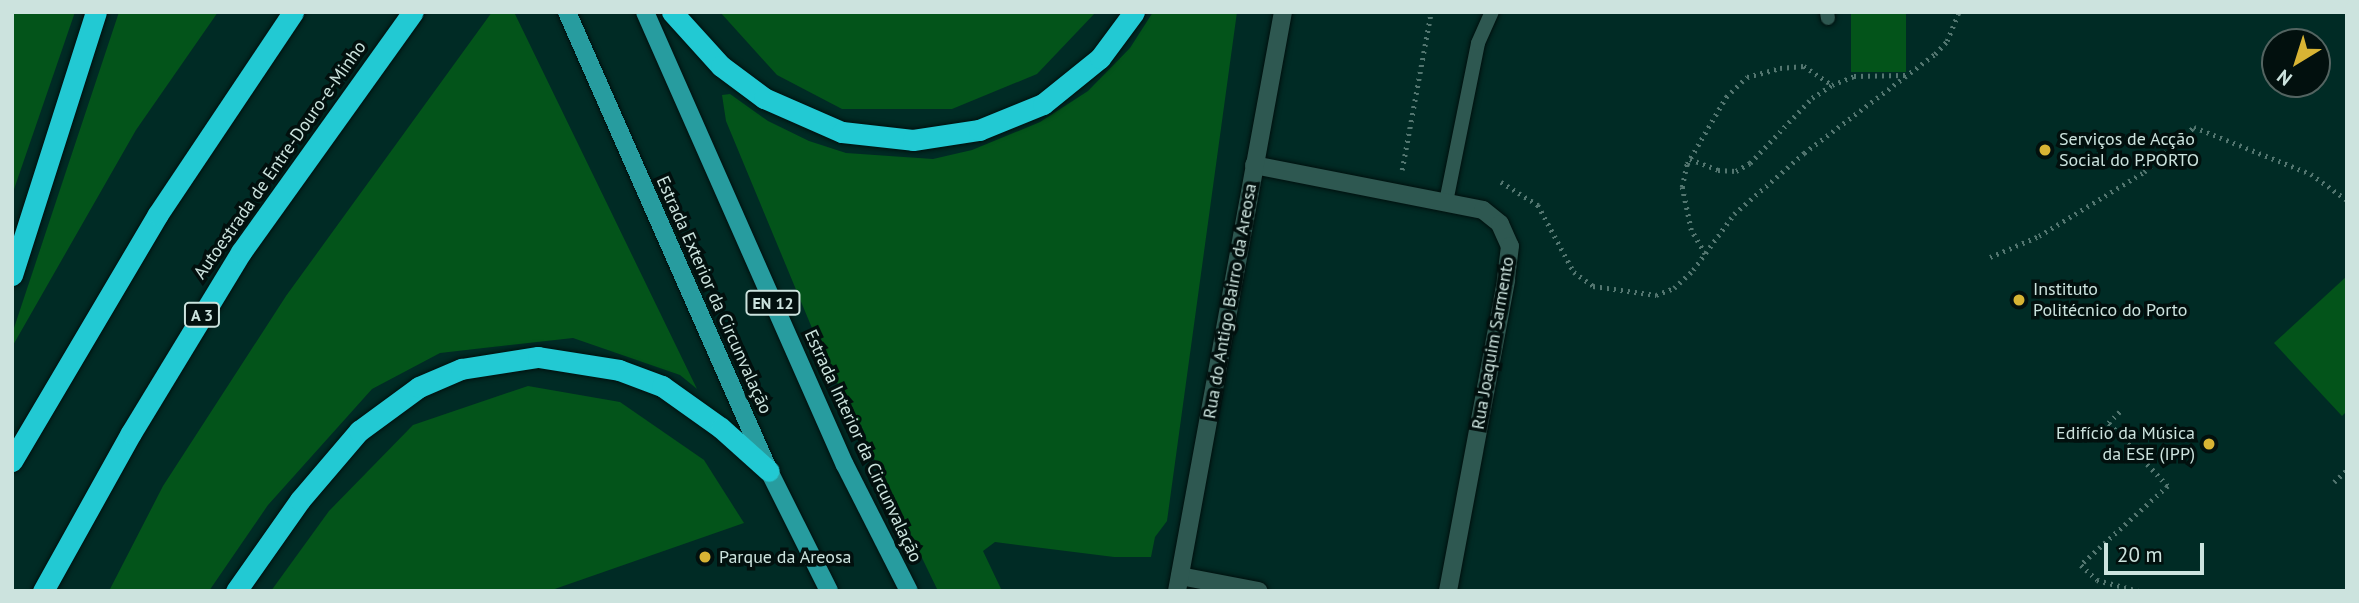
<!DOCTYPE html>
<html>
<head>
<meta charset="utf-8">
<style>
  body { margin:0 }
  #map { position:relative; width:2359px; height:603px; overflow:hidden; background:#002b25; font-family:"PT Sans",sans-serif }
  div>[style] { position:absolute }
  [style*='--x'] { left:calc(var(--x)*1px); top:calc(var(--y)*1px); width:calc(var(--w)*1px); rotate:calc(var(--a)*1deg) }
  .green>* { inset:0; background:#03541a; transform-origin:0 0 }
  .path>* { height:4.5px; margin-top:-2.25px; transform-origin:0; background:repeating-linear-gradient(90deg,#537670 0 2px,transparent 0 7px) }
  .roads { filter:drop-shadow(0 0 2px #00100e) drop-shadow(0 0 2px #00100e) }
  .service>* { height:14px; margin:-7px; padding:0 7px; transform-origin:7px; border-radius:7px; background:#2e5851 }
  .minor>* { height:18px; margin:-9px; padding:0 9px; transform-origin:9px; border-radius:9px; background:#2e5851 }
  .primary>* { height:18px; margin:-9px; padding:0 9px; transform-origin:9px; border-radius:9px; background:#279c9f }
  .motorway>* { height:21px; margin:-10.5px; padding:0 10.5px; transform-origin:10.5px; border-radius:10.5px; background:#22c9d3 }
  .dots>* { width:19px; height:19px; translate:-50% -50%; box-sizing:border-box; border:4px solid #02100e; border-radius:50% }
  span { translate:-50% -50%; white-space:nowrap; text-align:center; line-height:1.15; -webkit-text-stroke:7px #02100e; paint-order:stroke }
  .shield-label span { padding:2px 5px; background:#02100e; border:2px solid; border-radius:5px; -webkit-text-stroke-width:0 }
  .shield-label { font-size:16px; color:#cce3de; font-weight:700 }
  .poi-label { font-size:18px; color:#cce3de }
  .left { translate:0 -50%; text-align:left }
  .right { translate:-100% -50%; text-align:right }
  .street-label { font-size:18px; color:#cce3de }
  .frame { position:absolute; inset:0; border:14px solid #cce3de; pointer-events:none }
  .north { position:absolute; left:2261px; top:28px; width:70px; height:70px; box-sizing:border-box; background:#02100e; border:2px solid #536461; border-radius:50%; rotate:218deg; font-size:19px; font-weight:700; line-height:28px; text-align:center; color:#cce3de }
  .north::after { content:''; display:block; margin:auto; width:24px; height:32px; background:#d8b434; clip-path:polygon(50% 0,100% 100%,50% 72%,0 100%) }
  .scale { position:absolute; left:2104px; top:543px; width:100px; height:32px; box-sizing:border-box; border:4px solid #cce3de; border-top:0; padding-left:9px; font-size:21px; line-height:24px; white-space:nowrap; color:#cce3de; -webkit-text-stroke:5px #02100e; paint-order:stroke }
</style>
</head>
<body>
<div id="map">
  <div class="green">
    <i style="clip-path:polygon(12px 12px,75px 12px,12px 195px)"></i>
    <i style="clip-path:polygon(119px 12px,218px 12px,136px 130px,12px 347px,12px 334px)"></i>
    <i style="clip-path:polygon(492px 12px,514px 12px,697px 389px,680px 375px,573px 338px,440px 353px,372px 389px,268px 505px,209px 591px,109px 591px,163px 486px,286px 296px)"></i>
    <i style="clip-path:polygon(720px 12px,1096px 12px,1037px 74px,952px 109px,842px 109px,777px 75px)"></i>
    <i style="clip-path:polygon(1153px 12px,1237px 12px,1167px 521px,1155px 537px,1151px 557px,1114px 557px,995px 542px,983px 551px,1002px 591px,938px 591px,819px 345px,726px 121px,722px 95px,730px 94px,768px 121px,809px 141px,846px 153px,933px 159px,972px 150px,1040px 122px,1088px 91px,1130px 48px)"></i>
    <i style="left:1851px;top:12px;width:55px;height:60px"></i>
    <i style="clip-path:polygon(2347px 276px,2347px 411px,2342px 416px,2274px 343px)"></i>
    <i style="clip-path:polygon(528px 386px,620px 402px,704px 460px,744px 523px,549px 591px,271px 591px,329px 511px,413px 425px)"></i>
  </div>
  <div class="path">
    <i style="--x:1690;--y:159;--w:30;--a:21"></i>
    <i style="--x:1718;--y:170;--w:18;--a:3"></i>
    <i style="--x:1736;--y:171;--w:16;--a:-30"></i>
    <i style="--x:1750;--y:163;--w:90;--a:-46.4"></i>
    <i style="--x:1812;--y:98;--w:24;--a:-33"></i>
    <i style="--x:1832;--y:85;--w:24;--a:-22"></i>
    <i style="--x:1854;--y:76;--w:51;--a:-1.1"></i>
    <i style="--x:1402;--y:170;--w:161;--a:-79.6"></i>
    <i style="--x:1501;--y:182;--w:44;--a:31.9"></i>
    <i style="--x:1538;--y:205;--w:76;--a:61.8"></i>
    <i style="--x:1574;--y:272;--w:24;--a:36"></i>
    <i style="--x:1593;--y:286;--w:64;--a:8.1"></i>
    <i style="--x:1656;--y:295;--w:19;--a:-21"></i>
    <i style="--x:1674;--y:288;--w:26;--a:-43"></i>
    <i style="--x:1693;--y:270;--w:69;--a:-53.8"></i>
    <i style="--x:1734;--y:214;--w:93;--a:-41.1"></i>
    <i style="--x:1804;--y:153;--w:164;--a:-37.1"></i>
    <i style="--x:1935;--y:54;--w:18;--a:-47"></i>
    <i style="--x:1947;--y:41;--w:31;--a:-68"></i>
    <i style="--x:1705;--y:254;--w:28;--a:-120"></i>
    <i style="--x:1691;--y:230;--w:44;--a:-101.8"></i>
    <i style="--x:1682;--y:187;--w:24;--a:-78"></i>
    <i style="--x:1687;--y:164;--w:78;--a:-59.8"></i>
    <i style="--x:1726;--y:97;--w:29;--a:-44"></i>
    <i style="--x:1747;--y:77;--w:34;--a:-15"></i>
    <i style="--x:1780;--y:68;--w:24;--a:-5"></i>
    <i style="--x:1804;--y:66;--w:34;--a:34"></i>
    <i style="--x:1990;--y:257;--w:53;--a:-23.2"></i>
    <i style="--x:2039;--y:236;--w:123;--a:-31.4"></i>
    <i style="--x:2144;--y:172;--w:67;--a:-42"></i>
    <i style="--x:2194;--y:127;--w:126;--a:21.9"></i>
    <i style="--x:2311;--y:174;--w:44;--a:35.8"></i>
    <i style="--x:2120;--y:412;--w:16;--a:135"></i>
    <i style="--x:2109;--y:423;--w:86;--a:46.9"></i>
    <i style="--x:2168;--y:486;--w:118;--a:137.8"></i>
    <i style="--x:2081;--y:565;--w:22;--a:43"></i>
    <i style="--x:2097;--y:580;--w:43;--a:14.7"></i>
    <i style="--x:2334;--y:482;--w:18;--a:-43"></i>
  </div>
  <div class="roads">
    <div class="service">
      <i style="--x:1827;--y:12;--w:6;--a:81"></i>
      <i style="--x:1446;--y:202;--w:162;--a:-78.6"></i>
      <i style="--x:1478;--y:43;--w:34;--a:-66"></i>
    </div>
    <div class="minor">
      <i style="--x:1254;--y:165;--w:233;--a:11.1"></i>
      <i style="--x:1483;--y:210;--w:22;--a:39"></i>
      <i style="--x:1500;--y:224;--w:24;--a:66"></i>
      <i style="--x:1510;--y:246;--w:35;--a:97"></i>
      <i style="--x:1506;--y:281;--w:315;--a:100.6"></i>
      <i style="--x:1180;--y:576;--w:80;--a:10.8"></i>
      <i style="--x:1177;--y:591;--w:589;--a:-79.63"></i>
    </div>
    <div class="primary">
      <i style="--x:567;--y:12;--w:501;--a:66.25"></i>
      <i style="--x:769;--y:471;--w:134;--a:63.4"></i>
      <i style="--x:645;--y:12;--w:495;--a:66.2"></i>
      <i style="--x:845;--y:465;--w:141;--a:63.1"></i>
    </div>
    <div class="motorway">
      <i style="--x:672;--y:12;--w:73;--a:47.8"></i>
      <i style="--x:721;--y:66;--w:54;--a:36.7"></i>
      <i style="--x:764;--y:98;--w:85;--a:23.6"></i>
      <i style="--x:842;--y:132;--w:71;--a:6.4"></i>
      <i style="--x:913;--y:140;--w:67;--a:-8.6"></i>
      <i style="--x:979;--y:130;--w:69;--a:-22.1"></i>
      <i style="--x:1043;--y:104;--w:73;--a:-38.9"></i>
      <i style="--x:1100;--y:58;--w:57;--a:-53.5"></i>
      <i style="--x:12;--y:275;--w:276;--a:-72.3"></i>
      <i style="--x:12;--y:461;--w:287;--a:-59.4"></i>
      <i style="--x:158;--y:214;--w:243;--a:-56.2"></i>
      <i style="--x:43;--y:591;--w:181;--a:-60.9"></i>
      <i style="--x:131;--y:433;--w:212;--a:-58.7"></i>
      <i style="--x:241;--y:252;--w:295;--a:-54.4"></i>
      <i style="--x:236;--y:591;--w:111;--a:-54.9"></i>
      <i style="--x:300;--y:500;--w:91;--a:-49.5"></i>
      <i style="--x:359;--y:431;--w:74;--a:-36.3"></i>
      <i style="--x:419;--y:387;--w:46;--a:-23.2"></i>
      <i style="--x:461;--y:369;--w:78;--a:-8.9"></i>
      <i style="--x:538;--y:357;--w:82;--a:9.1"></i>
      <i style="--x:619;--y:370;--w:46;--a:20.4"></i>
      <i style="--x:662;--y:386;--w:72;--a:35.4"></i>
      <i style="--x:721;--y:428;--w:64;--a:41.9"></i>
    </div>
  </div>
  <div class="dots">
    <i style="left:2045px;top:150px;background:#d8b434"></i>
    <i style="left:2019px;top:300px;background:#d8b434"></i>
    <i style="left:2209px;top:444px;background:#d8b434"></i>
    <i style="left:705px;top:557px;background:#d8b434"></i>
  </div>
  <div class="shield-label">
    <span style="left:773px;top:303px">EN 12</span>
    <span style="left:202px;top:315px">A 3</span>
  </div>
  <div class="poi-label">
    <span class="left" style="left:2059px;top:150px">Serviços de Acção<br>Social do P.PORTO</span>
    <span class="left" style="left:2033px;top:300px">Instituto<br>Politécnico do Porto</span>
    <span class="right" style="left:2195px;top:444px">Edifício da Música<br>da ESE (IPP)</span>
    <span class="left" style="left:719px;top:557px">Parque da Areosa</span>
  </div>
  <div class="street-label">
    <span style="left:280px;top:160px;rotate:-55deg">Autoestrada de Entre-Douro-e-Minho</span>
    <span style="left:714px;top:295px;rotate:66deg">Estrada Exterior da Circunvalação</span>
    <span style="left:1230px;top:301px;rotate:-80deg">Rua do Antigo Bairro da Areosa</span>
    <span style="left:1493px;top:343px;rotate:-80deg">Rua Joaquim Sarmento</span>
    <span style="left:863px;top:446px;rotate:65deg">Estrada Interior da Circunvalação</span>
  </div>
  <div class="frame"></div>
  <div class="north">N</div>
  <div class="scale">20 m</div>
</div>
</body>
</html>
